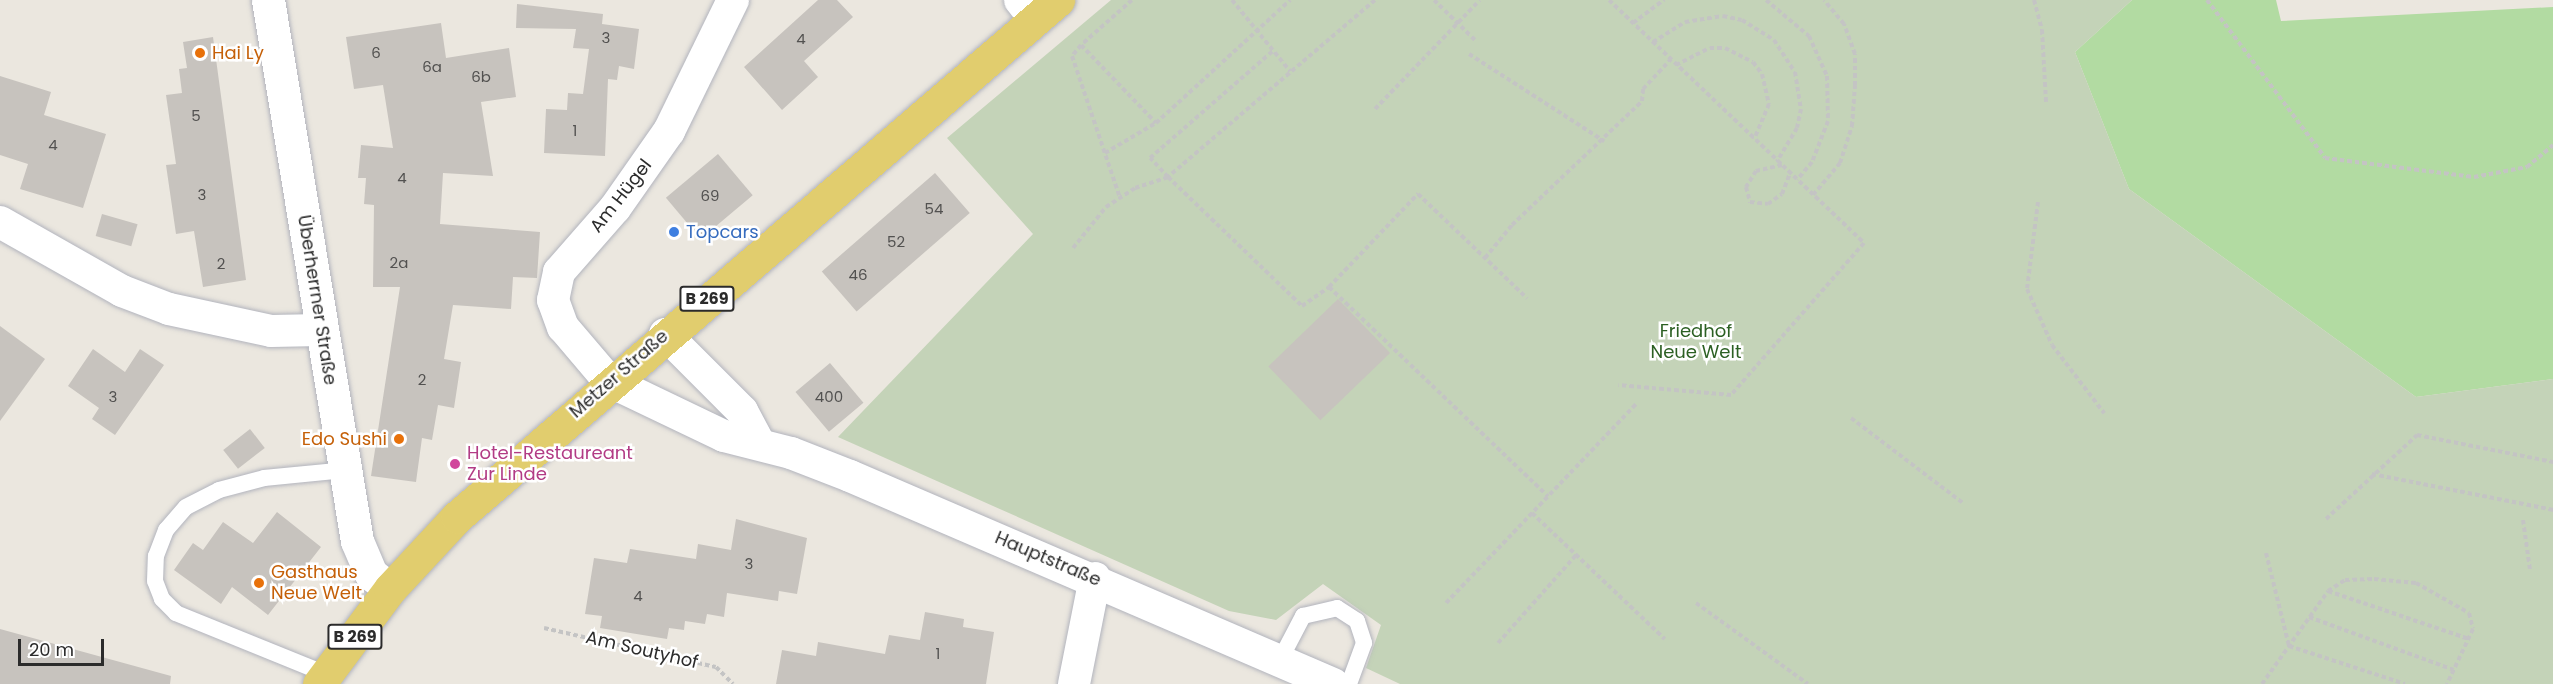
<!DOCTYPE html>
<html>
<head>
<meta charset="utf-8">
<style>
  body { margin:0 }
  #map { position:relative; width:2553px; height:684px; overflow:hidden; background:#ebe7df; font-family:Poppins,sans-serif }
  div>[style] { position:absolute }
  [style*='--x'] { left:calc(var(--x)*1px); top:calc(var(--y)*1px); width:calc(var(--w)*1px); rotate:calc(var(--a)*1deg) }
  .green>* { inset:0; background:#b2dba2 }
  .cemetery>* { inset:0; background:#c4d3b8 }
  .building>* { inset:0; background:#c7c3be; transform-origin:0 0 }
  .path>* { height:4px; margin-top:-2px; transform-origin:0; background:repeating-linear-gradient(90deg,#c4c4c4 0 4.5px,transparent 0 7.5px) }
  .roads { filter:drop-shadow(0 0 2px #b2b4bd) drop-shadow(0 0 2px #b2b4bd) }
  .lane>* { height:16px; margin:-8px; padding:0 8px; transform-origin:8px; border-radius:8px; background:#fff }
  .street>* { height:32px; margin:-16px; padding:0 16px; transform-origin:16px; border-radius:16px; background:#fff }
  .secondary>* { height:33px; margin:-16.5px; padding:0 16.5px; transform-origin:16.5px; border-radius:16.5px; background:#fff }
  .primary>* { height:33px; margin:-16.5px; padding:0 16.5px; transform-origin:16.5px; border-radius:16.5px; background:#e1cd6e }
  .dots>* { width:16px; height:16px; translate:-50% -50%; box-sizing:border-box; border:3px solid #fff; border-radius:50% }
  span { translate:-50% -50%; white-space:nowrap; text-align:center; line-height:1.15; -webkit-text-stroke:5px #fff; paint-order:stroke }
  .number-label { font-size:15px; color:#525150 }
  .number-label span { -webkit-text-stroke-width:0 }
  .shield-label span { padding:2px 4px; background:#fff; border:2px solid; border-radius:4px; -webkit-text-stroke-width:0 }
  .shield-label { font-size:16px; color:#2b2b2b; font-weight:700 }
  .food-label { font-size:18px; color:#c56008 }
  .left { translate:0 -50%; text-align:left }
  .right { translate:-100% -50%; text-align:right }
  .street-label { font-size:18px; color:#2b2b2b }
  .shop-label { font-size:18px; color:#366cbe }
  .park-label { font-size:18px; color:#2c6023 }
  .hotel-label { font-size:18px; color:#b23c85 }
  .scale { position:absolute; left:18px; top:639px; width:86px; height:27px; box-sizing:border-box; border:3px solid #2b2b2b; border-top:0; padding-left:8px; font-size:18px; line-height:21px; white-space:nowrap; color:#2b2b2b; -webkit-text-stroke:4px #fff; paint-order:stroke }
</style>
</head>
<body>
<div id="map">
  <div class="green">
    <i style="clip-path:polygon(2132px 0,2276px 0,2281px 21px,2553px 7px,2553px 379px,2416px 397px,2129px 189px,2075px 52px)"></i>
  </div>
  <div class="cemetery">
    <i style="clip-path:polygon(1111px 0,2132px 0,2075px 52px,2129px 189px,2416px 397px,2553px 379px,2553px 684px,1400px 684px,1366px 668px,1381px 625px,1323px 584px,1276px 620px,1229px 611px,838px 437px,1033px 234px,947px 138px)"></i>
  </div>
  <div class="building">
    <i style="clip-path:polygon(818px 0,837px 0,853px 17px,804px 61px,818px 77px,782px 110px,744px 67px)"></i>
    <i style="clip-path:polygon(517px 4px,603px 14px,602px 24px,639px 29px,634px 69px,619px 66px,617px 80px,608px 79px,605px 156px,544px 153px,546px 109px,567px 110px,568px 93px,583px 94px,589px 49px,573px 48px,576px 29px,516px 28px)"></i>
    <i style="clip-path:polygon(441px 23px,446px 58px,509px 48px,516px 97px,481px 102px,493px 176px,443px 173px,440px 224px,540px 232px,537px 278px,513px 277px,511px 309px,453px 305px,444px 359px,461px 362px,454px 408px,438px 405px,432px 440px,422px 438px,416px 482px,371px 476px,400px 287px,373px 287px,374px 205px,364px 204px,366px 178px,358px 178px,361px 145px,393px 148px,383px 85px,354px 89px,346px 37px)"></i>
    <i style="clip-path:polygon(213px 37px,246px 280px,203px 287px,194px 231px,176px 234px,166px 165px,176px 164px,166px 95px,182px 93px,179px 69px,187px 68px,183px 42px)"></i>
    <i style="clip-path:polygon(0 76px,51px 92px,44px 115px,106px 134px,83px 208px,20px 189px,28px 164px,0 155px)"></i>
    <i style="left:718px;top:154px;width:54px;height:68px;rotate:50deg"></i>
    <i style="left:935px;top:173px;width:53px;height:150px;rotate:49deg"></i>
    <i style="left:102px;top:214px;width:37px;height:23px;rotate:16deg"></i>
    <i style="left:1338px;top:299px;width:75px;height:97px;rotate:46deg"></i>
    <i style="clip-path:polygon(0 326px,45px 359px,0 421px)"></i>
    <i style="clip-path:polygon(93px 349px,125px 372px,140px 349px,164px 365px,115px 435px,92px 419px,99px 408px,68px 386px)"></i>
    <i style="left:830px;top:363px;width:52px;height:45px;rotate:50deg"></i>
    <i style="left:250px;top:429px;width:24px;height:34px;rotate:52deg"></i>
    <i style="clip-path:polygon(277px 512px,321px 547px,268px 615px,232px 587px,221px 604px,174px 570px,193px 543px,203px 550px,223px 522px,253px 543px)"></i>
    <i style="clip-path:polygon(736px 519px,807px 538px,797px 594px,779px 591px,778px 601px,727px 593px,724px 617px,707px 614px,705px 624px,685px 621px,684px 630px,669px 628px,667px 639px,600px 628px,602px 616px,585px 614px,594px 558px,627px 563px,630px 549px,696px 559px,698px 544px,731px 550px)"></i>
    <i style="clip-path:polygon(925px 612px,964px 619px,963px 627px,994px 632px,986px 684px,776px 684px,782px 650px,816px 656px,818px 642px,885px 654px,889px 635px,920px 640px)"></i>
    <i style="clip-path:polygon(0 629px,171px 676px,170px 684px,0 684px)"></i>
  </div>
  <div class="path">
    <i style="--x:1132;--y:0;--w:68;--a:138.6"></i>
    <i style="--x:1081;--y:45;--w:108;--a:46.1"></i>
    <i style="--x:1232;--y:0;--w:92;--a:50.8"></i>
    <i style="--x:1375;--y:0;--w:272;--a:139.5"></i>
    <i style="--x:1168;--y:177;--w:186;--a:43.9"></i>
    <i style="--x:1302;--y:306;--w:33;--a:-35"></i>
    <i style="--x:1329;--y:287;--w:129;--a:-46.3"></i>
    <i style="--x:1418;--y:194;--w:151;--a:43.7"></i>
    <i style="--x:1434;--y:0;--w:59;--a:44.3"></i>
    <i style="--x:1609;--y:0;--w:352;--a:43.6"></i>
    <i style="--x:1864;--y:243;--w:202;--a:131.2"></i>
    <i style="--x:1731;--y:395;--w:113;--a:-174.9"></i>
    <i style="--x:1766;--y:0;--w:56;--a:39.9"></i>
    <i style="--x:1809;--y:36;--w:44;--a:65.8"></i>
    <i style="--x:1827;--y:76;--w:45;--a:88.7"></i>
    <i style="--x:1828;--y:121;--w:44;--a:111.3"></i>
    <i style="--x:1812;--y:162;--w:23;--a:130"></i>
    <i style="--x:2034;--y:0;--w:31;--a:75"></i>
    <i style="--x:2042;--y:30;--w:72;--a:86.8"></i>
    <i style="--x:2207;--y:0;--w:197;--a:53.2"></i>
    <i style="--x:2325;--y:158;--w:150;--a:7.3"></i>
    <i style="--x:2474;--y:177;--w:54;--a:-10.7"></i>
    <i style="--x:2527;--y:167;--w:34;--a:-40"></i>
    <i style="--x:1633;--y:23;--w:39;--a:-37"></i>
    <i style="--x:1653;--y:42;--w:38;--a:-32"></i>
    <i style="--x:1685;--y:22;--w:38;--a:-9"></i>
    <i style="--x:1723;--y:16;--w:19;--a:12"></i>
    <i style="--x:1742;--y:20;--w:38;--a:32"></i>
    <i style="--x:1774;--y:40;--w:38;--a:57"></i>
    <i style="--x:1795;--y:72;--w:37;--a:81"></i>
    <i style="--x:1801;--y:109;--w:19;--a:102"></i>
    <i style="--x:1797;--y:128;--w:39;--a:121"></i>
    <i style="--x:1081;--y:45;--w:14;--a:129"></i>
    <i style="--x:1072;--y:56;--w:150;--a:71.3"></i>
    <i style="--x:1469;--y:54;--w:161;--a:32.8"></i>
    <i style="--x:1676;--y:65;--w:38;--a:-27"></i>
    <i style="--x:1710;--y:48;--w:15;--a:0"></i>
    <i style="--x:1725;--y:48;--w:31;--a:27"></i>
    <i style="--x:1753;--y:62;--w:15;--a:53"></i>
    <i style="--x:1762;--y:74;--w:31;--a:77"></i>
    <i style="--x:1769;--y:104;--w:38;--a:113"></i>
    <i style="--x:1375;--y:109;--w:151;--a:-46.1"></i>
    <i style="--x:1105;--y:153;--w:59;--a:-30.5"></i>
    <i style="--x:1156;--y:123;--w:182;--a:-42.5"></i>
    <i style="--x:1782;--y:165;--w:27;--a:167"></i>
    <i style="--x:1756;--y:171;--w:19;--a:122"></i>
    <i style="--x:1746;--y:187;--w:16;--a:75"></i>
    <i style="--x:1750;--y:202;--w:18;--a:6"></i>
    <i style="--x:1768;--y:204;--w:17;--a:-36"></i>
    <i style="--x:1782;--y:194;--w:22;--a:-69"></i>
    <i style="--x:1813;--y:195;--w:42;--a:-49.8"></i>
    <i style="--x:1840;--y:163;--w:39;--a:-72"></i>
    <i style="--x:1852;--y:126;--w:41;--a:-85.8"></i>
    <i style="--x:1855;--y:85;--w:31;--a:-90"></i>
    <i style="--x:1855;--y:54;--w:32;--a:-110"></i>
    <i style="--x:1844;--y:24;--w:31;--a:-130"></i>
    <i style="--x:2038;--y:202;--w:88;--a:97.2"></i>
    <i style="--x:2027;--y:289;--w:61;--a:65.9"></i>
    <i style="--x:2052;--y:345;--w:86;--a:52.6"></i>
    <i style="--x:1073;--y:248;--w:53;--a:-51.2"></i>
    <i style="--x:1106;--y:207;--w:35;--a:-33"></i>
    <i style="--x:1135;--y:188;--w:35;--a:-18"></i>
    <i style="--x:1168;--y:177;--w:26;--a:-133"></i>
    <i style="--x:1150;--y:158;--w:164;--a:-41.1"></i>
    <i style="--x:1485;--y:258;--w:43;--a:-50.7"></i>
    <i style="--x:1512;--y:225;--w:180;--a:-43.6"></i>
    <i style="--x:1642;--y:101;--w:12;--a:-85"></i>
    <i style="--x:1643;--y:89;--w:41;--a:-47"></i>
    <i style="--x:1329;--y:287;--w:303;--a:43.7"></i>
    <i style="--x:1851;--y:418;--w:141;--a:37.2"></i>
    <i style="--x:2372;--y:474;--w:185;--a:11.2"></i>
    <i style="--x:1532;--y:513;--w:183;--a:43.5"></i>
    <i style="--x:2326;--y:519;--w:124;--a:-42.7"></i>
    <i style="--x:2417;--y:435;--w:139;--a:11.2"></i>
    <i style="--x:2523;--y:520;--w:50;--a:82"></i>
    <i style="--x:2266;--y:553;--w:96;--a:76.1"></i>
    <i style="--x:2289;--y:646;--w:122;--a:18.1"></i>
    <i style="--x:2328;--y:591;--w:149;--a:18.8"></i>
    <i style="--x:1446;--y:603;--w:277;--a:-46.3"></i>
    <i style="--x:1696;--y:603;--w:138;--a:35.9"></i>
    <i style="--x:2309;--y:617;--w:154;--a:20.1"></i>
    <i style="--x:544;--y:628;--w:176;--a:12.8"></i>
    <i style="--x:716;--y:667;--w:24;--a:45"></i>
    <i style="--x:1498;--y:643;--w:118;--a:-48.4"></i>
    <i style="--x:2262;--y:684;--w:114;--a:-54.6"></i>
    <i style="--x:2328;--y:591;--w:20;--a:-33"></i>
    <i style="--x:2345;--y:580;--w:29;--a:-2"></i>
    <i style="--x:2374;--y:579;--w:42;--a:5.4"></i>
    <i style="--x:2416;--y:583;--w:61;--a:29.5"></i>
    <i style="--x:2469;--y:613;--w:16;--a:76"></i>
    <i style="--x:2473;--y:629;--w:61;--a:115.3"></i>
  </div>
  <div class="roads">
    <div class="lane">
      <i style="--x:1280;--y:660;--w:50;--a:-62.4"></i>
      <i style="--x:1303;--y:616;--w:35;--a:-13"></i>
      <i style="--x:1337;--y:608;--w:24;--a:33"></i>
      <i style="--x:1357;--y:621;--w:23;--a:72"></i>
      <i style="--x:1364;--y:643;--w:44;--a:110.1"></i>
      <i style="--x:326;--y:674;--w:162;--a:-157.9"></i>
      <i style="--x:176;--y:613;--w:20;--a:-135"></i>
      <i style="--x:162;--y:599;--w:19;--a:-111"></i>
      <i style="--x:155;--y:581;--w:25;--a:-88"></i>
      <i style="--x:156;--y:556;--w:28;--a:-69"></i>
      <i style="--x:166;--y:530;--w:30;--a:-49"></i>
      <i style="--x:186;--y:507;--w:37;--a:-27"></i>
      <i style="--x:219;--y:490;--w:47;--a:-14.9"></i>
      <i style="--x:264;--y:478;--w:81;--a:-5.6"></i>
    </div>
    <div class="street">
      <i style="--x:733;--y:0;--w:146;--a:116"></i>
      <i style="--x:669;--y:131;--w:94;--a:125"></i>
      <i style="--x:615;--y:208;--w:85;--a:131.2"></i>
      <i style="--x:559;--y:272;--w:29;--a:102"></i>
      <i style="--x:553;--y:300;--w:29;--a:70"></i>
      <i style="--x:563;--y:327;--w:71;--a:49.6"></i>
      <i style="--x:609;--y:381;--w:127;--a:25.6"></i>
      <i style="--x:724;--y:436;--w:69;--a:14.2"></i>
      <i style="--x:791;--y:453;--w:63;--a:21.3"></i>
      <i style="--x:850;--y:476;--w:526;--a:23.3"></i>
      <i style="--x:1020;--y:0;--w:24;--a:52"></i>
      <i style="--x:0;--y:222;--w:140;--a:29.5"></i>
      <i style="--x:122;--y:291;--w:50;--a:21"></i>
      <i style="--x:169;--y:309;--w:104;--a:12.2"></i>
      <i style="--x:271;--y:331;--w:50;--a:-1.1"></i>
      <i style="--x:665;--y:334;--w:109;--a:45"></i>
      <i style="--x:742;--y:411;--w:36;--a:62"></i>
      <i style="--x:1074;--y:684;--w:108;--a:-78.8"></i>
    </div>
    <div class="secondary">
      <i style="--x:268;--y:0;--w:548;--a:80.66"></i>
      <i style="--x:357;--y:541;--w:36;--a:67"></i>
      <i style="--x:371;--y:574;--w:24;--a:38"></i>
    </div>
    <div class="primary">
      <i style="--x:319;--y:684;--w:119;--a:-53.2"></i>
      <i style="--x:390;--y:589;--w:98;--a:-47.1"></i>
      <i style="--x:457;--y:517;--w:793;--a:-40.7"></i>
    </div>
  </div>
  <div class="dots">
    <i style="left:200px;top:53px;background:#e8710a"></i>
    <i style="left:674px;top:232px;background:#3f7fe0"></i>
    <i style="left:399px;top:439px;background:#e8710a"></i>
    <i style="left:455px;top:464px;background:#d1479c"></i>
    <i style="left:259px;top:583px;background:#e8710a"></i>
  </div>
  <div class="number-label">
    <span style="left:606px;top:38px">3</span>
    <span style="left:801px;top:39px">4</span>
    <span style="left:376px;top:53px">6</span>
    <span style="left:432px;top:67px">6a</span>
    <span style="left:481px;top:77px">6b</span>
    <span style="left:196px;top:116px">5</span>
    <span style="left:575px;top:131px">1</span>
    <span style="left:53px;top:145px">4</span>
    <span style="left:402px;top:178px">4</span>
    <span style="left:202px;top:195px">3</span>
    <span style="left:710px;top:196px">69</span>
    <span style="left:934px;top:209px">54</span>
    <span style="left:896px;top:242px">52</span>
    <span style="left:399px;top:263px">2a</span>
    <span style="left:221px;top:264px">2</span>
    <span style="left:858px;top:275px">46</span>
    <span style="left:422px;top:380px">2</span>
    <span style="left:113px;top:397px">3</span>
    <span style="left:829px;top:397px">400</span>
    <span style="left:749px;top:564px">3</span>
    <span style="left:638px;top:596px">4</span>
    <span style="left:938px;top:654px">1</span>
  </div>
  <div class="shield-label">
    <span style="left:707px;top:299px">B 269</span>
    <span style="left:355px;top:637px">B 269</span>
  </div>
  <div class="food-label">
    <span class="left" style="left:212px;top:53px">Hai Ly</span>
    <span class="right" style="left:387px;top:439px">Edo Sushi</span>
    <span class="left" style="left:271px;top:583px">Gasthaus<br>Neue Welt</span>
  </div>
  <div class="street-label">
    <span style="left:621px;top:196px;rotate:-52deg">Am Hügel</span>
    <span style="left:317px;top:300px;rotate:81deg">Überherrner Straße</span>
    <span style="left:619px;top:374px;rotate:-41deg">Metzer Straße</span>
    <span style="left:1048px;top:559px;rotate:23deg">Hauptstraße</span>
    <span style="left:642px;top:650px;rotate:13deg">Am Soutyhof</span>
  </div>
  <div class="shop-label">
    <span class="left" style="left:686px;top:232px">Topcars</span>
  </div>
  <div class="park-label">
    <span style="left:1696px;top:342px">Friedhof<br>Neue Welt</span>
  </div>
  <div class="hotel-label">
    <span class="left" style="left:467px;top:464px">Hotel-Restaureant<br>Zur Linde</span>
  </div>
  <div class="scale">20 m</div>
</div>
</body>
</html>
